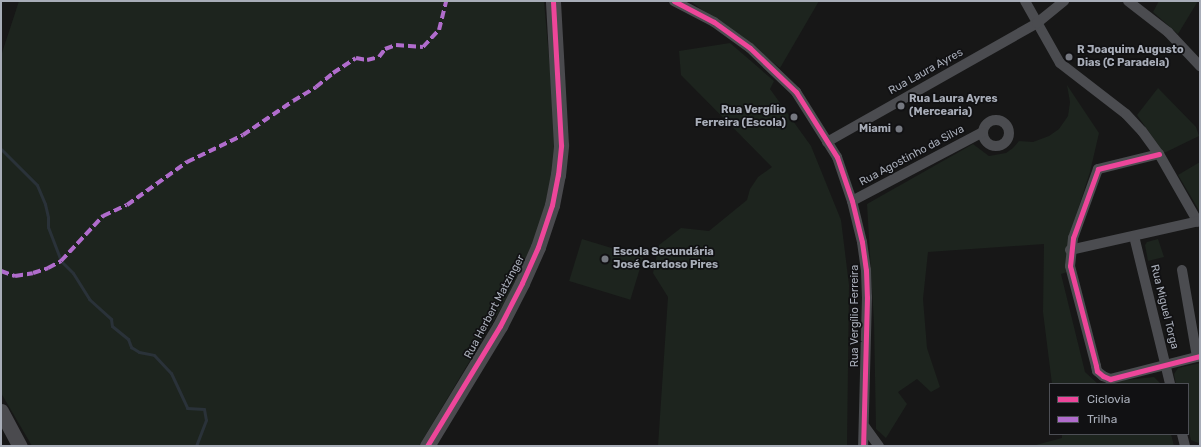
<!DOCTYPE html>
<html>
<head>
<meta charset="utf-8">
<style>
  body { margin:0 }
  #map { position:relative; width:1201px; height:447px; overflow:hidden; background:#171717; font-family:Rubik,sans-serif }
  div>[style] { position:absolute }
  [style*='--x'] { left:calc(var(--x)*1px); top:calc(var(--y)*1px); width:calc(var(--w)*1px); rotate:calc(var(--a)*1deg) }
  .green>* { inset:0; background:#1d241e; transform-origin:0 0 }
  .stream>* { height:3px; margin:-1.5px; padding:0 1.5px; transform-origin:1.5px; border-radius:1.5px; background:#2a3239 }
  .street>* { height:10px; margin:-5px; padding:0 5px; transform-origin:5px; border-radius:5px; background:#4b4c50 }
  .street>.ring { margin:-5px; padding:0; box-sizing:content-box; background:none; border:10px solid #4b4c50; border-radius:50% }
  .secondary>* { height:15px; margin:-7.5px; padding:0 7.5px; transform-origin:7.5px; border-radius:7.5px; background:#4a4a4e }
  .quiet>* { height:4px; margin-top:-2px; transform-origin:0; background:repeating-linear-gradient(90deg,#b06ccc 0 8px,transparent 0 12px) }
  .cycleway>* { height:5px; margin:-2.5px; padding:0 2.5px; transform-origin:2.5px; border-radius:2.5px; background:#ed469a }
  .dots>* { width:11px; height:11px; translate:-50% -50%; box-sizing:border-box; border:2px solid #111113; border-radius:50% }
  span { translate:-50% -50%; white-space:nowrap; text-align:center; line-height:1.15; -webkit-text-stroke:3.5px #111113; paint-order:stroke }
  .poi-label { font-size:11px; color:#a8adb8; font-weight:700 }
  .left { translate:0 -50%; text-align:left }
  .right { translate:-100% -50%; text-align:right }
  .street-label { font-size:11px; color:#a8adb8 }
  .frame { position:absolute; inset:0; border:2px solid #a8adb8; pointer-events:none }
  .legend { position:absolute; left:1049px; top:383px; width:140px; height:52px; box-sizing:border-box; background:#111113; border:1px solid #4d4f55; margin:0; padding:5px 7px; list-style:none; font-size:12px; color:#a8adb8 }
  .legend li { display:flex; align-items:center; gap:8px; height:20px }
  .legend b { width:20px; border:1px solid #4d4f55 }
</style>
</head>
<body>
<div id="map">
  <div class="green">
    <i style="clip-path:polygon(19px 1px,544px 1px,555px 127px,553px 169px,543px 214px,528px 257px,506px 300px,419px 446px,32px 446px,1px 393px,1px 56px)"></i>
    <i style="clip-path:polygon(690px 1px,819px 1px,780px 68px)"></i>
    <i style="clip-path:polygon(1159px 1px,1198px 1px,1178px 34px,1153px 12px)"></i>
    <i style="clip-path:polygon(730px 43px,774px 81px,770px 89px,811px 146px,841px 220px,849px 285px,847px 446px,658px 446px,668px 297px,653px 273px,659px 245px,681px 228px,709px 231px,747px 200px,750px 189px,758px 177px,772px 167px,681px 75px,679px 51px)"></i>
    <i style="clip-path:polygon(1067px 85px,1099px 133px,1090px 172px,1070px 234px,1067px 272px,1061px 274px,1085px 372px,1097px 383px,1154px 377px,1161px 384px,1052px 384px,1043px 312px,1044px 244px,928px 252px,923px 299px,927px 348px,940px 387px,931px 392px,917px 379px,898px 392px,907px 404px,886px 438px,876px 429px,874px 322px,867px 204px,973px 144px,989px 156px,1006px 153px,1013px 148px,1019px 141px,1033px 142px,1049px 136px,1059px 129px,1068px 116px,1070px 102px)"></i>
    <i style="clip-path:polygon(1158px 88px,1196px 127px,1199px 136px,1164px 153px,1137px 115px)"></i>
    <i style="clip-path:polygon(1200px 162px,1200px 212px,1178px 175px)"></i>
    <i style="left:582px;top:239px;width:64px;height:44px;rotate:17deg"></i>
    <i style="clip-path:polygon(1158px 239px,1164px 257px,1148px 261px,1145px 245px,1147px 242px)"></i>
    <i style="clip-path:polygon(1200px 363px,1200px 442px,1198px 443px,1191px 440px,1188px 428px,1188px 384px,1176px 384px,1174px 374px,1178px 368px)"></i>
    <i style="clip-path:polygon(1062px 434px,1171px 434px,1174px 446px,1032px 446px,1062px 438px)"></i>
  </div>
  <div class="stream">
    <i style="--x:1;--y:149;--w:51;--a:45"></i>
    <i style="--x:37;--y:185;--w:21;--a:67"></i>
    <i style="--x:45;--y:204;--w:13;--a:77"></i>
    <i style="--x:48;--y:217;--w:10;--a:90"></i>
    <i style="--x:48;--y:227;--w:36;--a:69"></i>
    <i style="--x:61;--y:261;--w:17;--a:45"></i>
    <i style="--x:73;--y:273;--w:31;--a:58"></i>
    <i style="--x:89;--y:299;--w:30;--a:42"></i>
    <i style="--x:111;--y:319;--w:7;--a:82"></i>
    <i style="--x:112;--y:326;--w:21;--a:39"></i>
    <i style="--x:128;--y:339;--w:9;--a:69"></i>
    <i style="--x:131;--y:347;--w:9;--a:32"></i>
    <i style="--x:139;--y:352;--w:15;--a:11"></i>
    <i style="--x:154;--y:355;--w:25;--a:47"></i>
    <i style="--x:171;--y:373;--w:38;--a:65"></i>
    <i style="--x:187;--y:408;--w:17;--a:3"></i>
    <i style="--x:204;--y:409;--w:11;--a:80"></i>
    <i style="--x:206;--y:420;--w:28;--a:111"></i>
  </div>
  <div class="street">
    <i style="--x:674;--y:1;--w:45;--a:27.7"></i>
    <i style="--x:714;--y:22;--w:44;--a:35.8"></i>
    <i style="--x:750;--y:48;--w:64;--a:43.7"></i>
    <i style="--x:796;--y:92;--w:77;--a:57.8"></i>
    <i style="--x:837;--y:157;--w:46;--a:71.2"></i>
    <i style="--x:852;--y:201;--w:42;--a:76.3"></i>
    <i style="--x:862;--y:242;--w:28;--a:82"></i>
    <i style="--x:866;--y:270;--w:27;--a:88"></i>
    <i style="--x:867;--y:297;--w:149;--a:91.5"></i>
    <i style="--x:1025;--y:1;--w:71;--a:60.6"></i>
    <i style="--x:1060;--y:63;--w:83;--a:37.7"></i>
    <i style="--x:1126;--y:114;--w:23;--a:47"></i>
    <i style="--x:1142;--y:131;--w:29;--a:54"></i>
    <i style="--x:1159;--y:154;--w:78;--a:60.2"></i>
    <i style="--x:1128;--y:1;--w:51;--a:37.8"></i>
    <i style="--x:1168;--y:32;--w:47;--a:46.7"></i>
    <i class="ring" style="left:983px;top:120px;width:16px;height:16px"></i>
    <i style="--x:827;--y:142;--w:241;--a:-29.5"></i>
    <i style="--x:1037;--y:23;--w:35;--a:-39"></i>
    <i style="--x:1159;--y:154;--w:63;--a:166.2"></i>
    <i style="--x:1098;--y:169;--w:73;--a:109.9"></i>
    <i style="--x:1073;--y:238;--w:28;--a:96"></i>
    <i style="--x:1070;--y:266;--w:103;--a:75.4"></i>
    <i style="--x:1096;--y:366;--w:5;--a:79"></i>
    <i style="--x:1097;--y:371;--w:8;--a:40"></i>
    <i style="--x:1103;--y:376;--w:8;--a:23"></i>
    <i style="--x:1110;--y:379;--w:93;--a:-14.3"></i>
    <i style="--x:852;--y:201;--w:148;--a:-27.8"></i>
    <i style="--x:1134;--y:236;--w:152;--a:76.3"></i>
    <i style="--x:1070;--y:250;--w:133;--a:-12.6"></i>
    <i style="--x:1182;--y:270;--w:88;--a:80.2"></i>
    <i style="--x:865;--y:427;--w:24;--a:54"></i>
    <i style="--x:1182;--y:434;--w:12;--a:76"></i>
  </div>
  <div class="secondary">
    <i style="--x:1;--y:411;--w:40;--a:62"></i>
    <i style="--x:427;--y:446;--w:140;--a:-58.7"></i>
    <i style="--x:500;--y:326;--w:48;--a:-62.9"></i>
    <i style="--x:522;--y:283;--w:39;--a:-66"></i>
    <i style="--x:538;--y:247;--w:44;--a:-71.6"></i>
    <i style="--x:552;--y:205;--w:31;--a:-79"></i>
    <i style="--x:558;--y:175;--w:30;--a:-84"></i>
    <i style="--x:561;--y:145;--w:144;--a:-93.2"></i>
  </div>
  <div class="quiet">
    <i style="--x:1;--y:271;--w:15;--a:20"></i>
    <i style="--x:15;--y:276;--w:18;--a:-9"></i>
    <i style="--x:33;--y:273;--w:16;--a:-18"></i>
    <i style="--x:48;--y:268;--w:15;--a:-28"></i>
    <i style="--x:61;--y:261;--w:62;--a:-47"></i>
    <i style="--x:103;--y:216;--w:26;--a:-25"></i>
    <i style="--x:127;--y:205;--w:74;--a:-35.6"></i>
    <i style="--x:187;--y:162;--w:62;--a:-25.7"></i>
    <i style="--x:243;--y:135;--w:60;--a:-34.2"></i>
    <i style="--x:293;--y:101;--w:27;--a:-31"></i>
    <i style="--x:316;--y:87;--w:22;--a:-39"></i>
    <i style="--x:333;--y:73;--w:27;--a:-33"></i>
    <i style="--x:356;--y:58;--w:11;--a:10"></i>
    <i style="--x:367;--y:60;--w:12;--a:-14"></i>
    <i style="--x:379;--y:57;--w:10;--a:-53"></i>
    <i style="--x:385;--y:49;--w:12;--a:-20"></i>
    <i style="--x:396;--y:45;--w:27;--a:4"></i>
    <i style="--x:423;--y:47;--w:23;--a:-47"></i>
    <i style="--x:439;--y:30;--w:30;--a:-76"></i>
  </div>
  <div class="cycleway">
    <i style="--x:674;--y:1;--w:45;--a:27.7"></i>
    <i style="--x:714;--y:22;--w:44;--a:35.8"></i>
    <i style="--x:750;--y:48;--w:64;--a:43.7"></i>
    <i style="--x:796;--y:92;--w:77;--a:57.8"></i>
    <i style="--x:837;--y:157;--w:46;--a:71.2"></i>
    <i style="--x:852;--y:201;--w:42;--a:76.3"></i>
    <i style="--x:862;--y:242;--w:28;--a:82"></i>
    <i style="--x:866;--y:270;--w:27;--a:88"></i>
    <i style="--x:867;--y:297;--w:149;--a:91.5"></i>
    <i style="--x:1159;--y:154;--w:63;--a:166.2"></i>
    <i style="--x:1098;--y:169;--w:73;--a:109.9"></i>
    <i style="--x:1073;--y:238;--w:28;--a:96"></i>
    <i style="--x:1070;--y:266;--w:103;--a:75.4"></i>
    <i style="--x:1096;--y:366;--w:5;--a:79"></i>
    <i style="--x:1097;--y:371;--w:8;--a:40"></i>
    <i style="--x:1103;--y:376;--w:8;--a:23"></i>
    <i style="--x:1110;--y:379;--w:93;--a:-14.3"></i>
    <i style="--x:427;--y:446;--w:140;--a:-58.7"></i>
    <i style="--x:500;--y:326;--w:48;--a:-62.9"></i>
    <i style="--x:522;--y:283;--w:39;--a:-66"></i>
    <i style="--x:538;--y:247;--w:44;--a:-71.6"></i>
    <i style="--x:552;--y:205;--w:31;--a:-79"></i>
    <i style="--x:558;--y:175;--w:30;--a:-84"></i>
    <i style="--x:561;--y:145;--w:144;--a:-93.2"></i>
  </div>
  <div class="dots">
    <i style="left:1069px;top:57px;background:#757880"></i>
    <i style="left:901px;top:106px;background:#757880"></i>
    <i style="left:794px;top:117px;background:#757880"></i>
    <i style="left:899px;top:129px;background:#757880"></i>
    <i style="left:605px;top:259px;background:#757880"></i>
  </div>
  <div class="poi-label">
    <span class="left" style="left:1077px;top:57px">R Joaquim Augusto<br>Dias (C Paradela)</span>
    <span class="left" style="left:909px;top:106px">Rua Laura Ayres<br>(Mercearia)</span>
    <span class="right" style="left:786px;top:117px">Rua Vergílio<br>Ferreira (Escola)</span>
    <span class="right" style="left:891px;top:129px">Miami</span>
    <span class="left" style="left:613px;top:259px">Escola Secundária<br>José Cardoso Pires</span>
  </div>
  <div class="street-label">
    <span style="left:926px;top:72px;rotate:-29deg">Rua Laura Ayres</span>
    <span style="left:912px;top:156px;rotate:-28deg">Rua Agostinho da Silva</span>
    <span style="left:495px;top:307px;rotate:-62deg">Rua Herbert Matzinger</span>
    <span style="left:1164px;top:307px;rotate:76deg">Rua Miguel Torga</span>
    <span style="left:855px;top:316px;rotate:-90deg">Rua Vergílio Ferreira</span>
  </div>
  <div class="frame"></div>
  <ul class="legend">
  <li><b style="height:5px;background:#ed469a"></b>Ciclovia</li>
  <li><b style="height:5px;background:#b06ccc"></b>Trilha</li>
  </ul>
</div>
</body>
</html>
